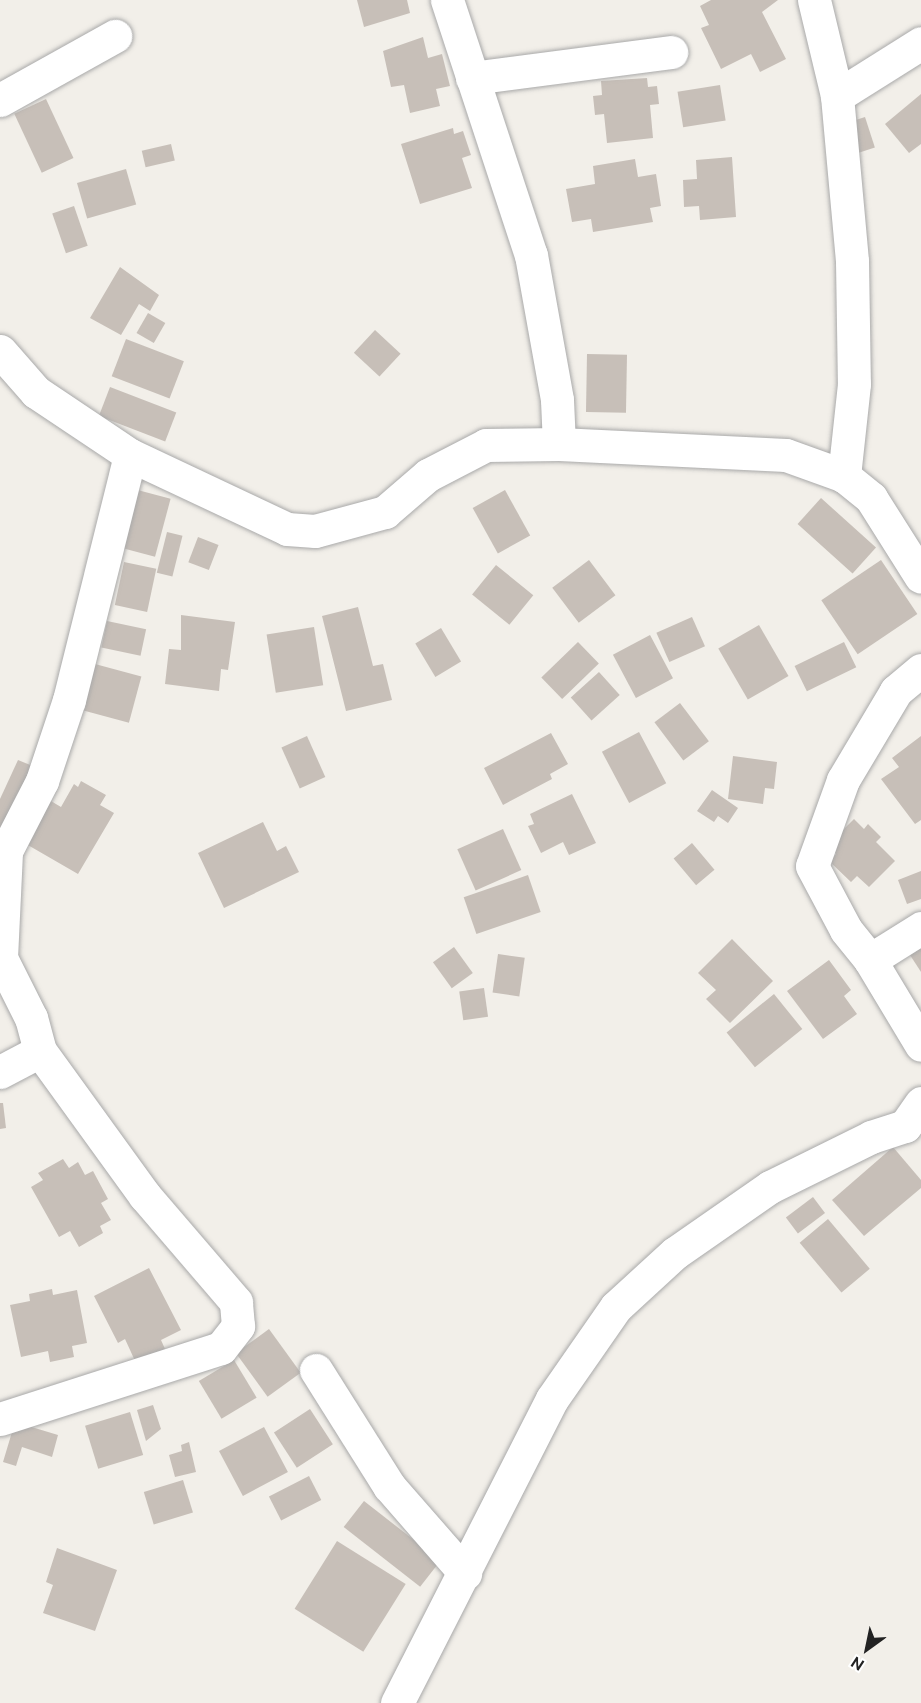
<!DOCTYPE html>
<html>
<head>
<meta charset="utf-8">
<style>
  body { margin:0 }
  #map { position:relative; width:921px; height:1703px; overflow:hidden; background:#f2efe9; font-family:Ubuntu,sans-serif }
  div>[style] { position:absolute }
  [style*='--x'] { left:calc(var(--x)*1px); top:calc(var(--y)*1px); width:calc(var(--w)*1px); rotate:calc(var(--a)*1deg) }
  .building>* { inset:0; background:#c7bfb8; transform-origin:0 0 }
  .roads { filter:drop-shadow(0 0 2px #a9a9a9) drop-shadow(0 0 2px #a9a9a9) }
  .street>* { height:33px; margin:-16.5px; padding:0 16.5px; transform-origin:16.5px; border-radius:16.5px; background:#fff }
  span { translate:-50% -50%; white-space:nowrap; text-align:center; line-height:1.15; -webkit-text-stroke:6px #fff; paint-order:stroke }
  .north { position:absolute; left:837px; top:1619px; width:60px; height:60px; -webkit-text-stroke:4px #fff; paint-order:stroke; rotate:213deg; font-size:16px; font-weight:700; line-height:24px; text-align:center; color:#222 }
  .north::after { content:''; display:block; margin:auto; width:21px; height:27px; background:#222; clip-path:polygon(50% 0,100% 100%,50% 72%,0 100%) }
</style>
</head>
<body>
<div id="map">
  <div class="building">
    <i style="clip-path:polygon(357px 0,407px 0,410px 13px,364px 27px)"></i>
    <i style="clip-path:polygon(711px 0,778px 0,762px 12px,786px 59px,760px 72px,751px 54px,721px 69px,701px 28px,709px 25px,700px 6px)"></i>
    <i style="clip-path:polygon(423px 37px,428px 58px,442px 54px,450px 86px,436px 89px,440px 106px,410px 113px,404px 85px,391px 87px,383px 51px)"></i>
    <i style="clip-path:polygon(647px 78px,648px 87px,657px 86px,659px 104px,650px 105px,653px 138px,607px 143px,604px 114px,595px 115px,593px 96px,602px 95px,601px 81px)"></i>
    <i style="left:720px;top:85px;width:36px;height:43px;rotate:81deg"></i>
    <i style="clip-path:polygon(921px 94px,921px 144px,909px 153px,885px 124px)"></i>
    <i style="left:46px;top:99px;width:65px;height:35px;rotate:65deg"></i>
    <i style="left:865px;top:117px;width:32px;height:21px;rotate:72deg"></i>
    <i style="clip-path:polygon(453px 128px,454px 134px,463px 131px,471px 155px,462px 158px,472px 188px,420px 204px,401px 144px)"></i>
    <i style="left:171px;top:144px;width:17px;height:30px;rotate:77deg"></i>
    <i style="clip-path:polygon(732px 157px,736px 217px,700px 220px,699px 206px,684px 207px,683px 180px,697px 179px,696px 160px)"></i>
    <i style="clip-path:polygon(635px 159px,638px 177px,656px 174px,661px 206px,650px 208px,653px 222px,593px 232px,591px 219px,572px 222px,566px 189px,595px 184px,593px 166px)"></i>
    <i style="left:126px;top:169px;width:37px;height:51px;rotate:74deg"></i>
    <i style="left:74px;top:206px;width:42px;height:23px;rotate:71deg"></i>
    <i style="clip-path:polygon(120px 267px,159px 295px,150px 311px,139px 304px,121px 335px,90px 318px)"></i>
    <i style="left:148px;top:313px;width:20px;height:23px;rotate:30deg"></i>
    <i style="left:375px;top:330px;width:35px;height:31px;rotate:43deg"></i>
    <i style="left:126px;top:339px;width:62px;height:40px;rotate:21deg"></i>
    <i style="left:587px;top:354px;width:40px;height:58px;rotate:1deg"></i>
    <i style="left:110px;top:387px;width:71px;height:31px;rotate:21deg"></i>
    <i style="left:130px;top:488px;width:42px;height:60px;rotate:15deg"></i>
    <i style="left:505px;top:490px;width:52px;height:37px;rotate:61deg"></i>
    <i style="left:821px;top:498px;width:74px;height:35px;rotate:42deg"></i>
    <i style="left:167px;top:532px;width:16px;height:42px;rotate:14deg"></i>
    <i style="left:198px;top:537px;width:22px;height:27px;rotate:21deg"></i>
    <i style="left:589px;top:560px;width:44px;height:46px;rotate:53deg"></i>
    <i style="left:881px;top:560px;width:65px;height:72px;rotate:56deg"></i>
    <i style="left:124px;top:562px;width:33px;height:44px;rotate:12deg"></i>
    <i style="left:496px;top:565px;width:48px;height:38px;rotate:39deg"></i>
    <i style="clip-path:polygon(358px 607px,373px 666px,383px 664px,392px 700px,346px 711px,322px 616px)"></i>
    <i style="clip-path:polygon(181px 615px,235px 622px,228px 670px,221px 669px,219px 691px,165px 684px,169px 649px,181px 650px)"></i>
    <i style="left:692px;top:617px;width:32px;height:39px;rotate:66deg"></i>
    <i style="left:107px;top:621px;width:40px;height:27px;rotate:12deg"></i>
    <i style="left:759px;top:625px;width:59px;height:47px;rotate:60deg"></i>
    <i style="left:314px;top:627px;width:59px;height:48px;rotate:81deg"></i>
    <i style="left:441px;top:628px;width:39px;height:30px;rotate:59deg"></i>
    <i style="left:650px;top:635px;width:49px;height:42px;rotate:62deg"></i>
    <i style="left:578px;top:642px;width:30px;height:51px;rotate:46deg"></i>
    <i style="left:844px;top:642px;width:28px;height:55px;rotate:64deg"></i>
    <i style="left:95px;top:664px;width:48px;height:48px;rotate:15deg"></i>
    <i style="left:599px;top:672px;width:31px;height:38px;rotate:48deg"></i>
    <i style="left:680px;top:703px;width:48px;height:32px;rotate:53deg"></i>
    <i style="left:639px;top:732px;width:58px;height:42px;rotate:62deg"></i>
    <i style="clip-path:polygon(551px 733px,568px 764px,550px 774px,552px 779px,503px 805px,484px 768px)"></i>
    <i style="left:307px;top:736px;width:45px;height:28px;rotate:66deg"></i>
    <i style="clip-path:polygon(921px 736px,921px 820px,915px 824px,881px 779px,899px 767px,892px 758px)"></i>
    <i style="clip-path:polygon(733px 756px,777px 762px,774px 789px,765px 788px,763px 804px,728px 799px)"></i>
    <i style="clip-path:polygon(18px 760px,40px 769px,0 840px,0 799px)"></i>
    <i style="clip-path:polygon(81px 781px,106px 795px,100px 805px,114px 813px,78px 874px,14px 837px,39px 794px,61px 807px,74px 784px,78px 787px)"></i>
    <i style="clip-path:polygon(712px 790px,738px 808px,728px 823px,718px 816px,714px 822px,697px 811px)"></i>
    <i style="clip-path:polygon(572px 794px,596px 843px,569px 855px,563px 842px,541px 853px,528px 826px,534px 824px,530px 814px)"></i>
    <i style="clip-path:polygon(854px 819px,864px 829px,868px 824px,881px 837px,876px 842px,895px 861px,869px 887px,857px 876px,851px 882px,829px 861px,836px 854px,828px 845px)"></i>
    <i style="clip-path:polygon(263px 822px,277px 851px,286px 846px,299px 872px,224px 908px,198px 853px)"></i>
    <i style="left:503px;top:829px;width:45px;height:50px;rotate:66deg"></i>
    <i style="left:692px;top:843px;width:35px;height:24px;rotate:50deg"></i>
    <i style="clip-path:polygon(921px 871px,921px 899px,907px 904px,898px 880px)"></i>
    <i style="left:528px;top:875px;width:39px;height:68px;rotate:71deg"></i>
    <i style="clip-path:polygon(732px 939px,773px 981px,730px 1023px,706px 999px,716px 990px,698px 973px)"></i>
    <i style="left:454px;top:947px;width:32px;height:26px;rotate:54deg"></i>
    <i style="clip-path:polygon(921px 948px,921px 972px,910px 955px)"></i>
    <i style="left:498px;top:954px;width:27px;height:39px;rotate:8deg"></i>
    <i style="clip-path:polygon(829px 960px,851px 990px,844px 996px,857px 1014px,823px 1039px,787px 991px)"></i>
    <i style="left:484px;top:988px;width:29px;height:25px;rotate:82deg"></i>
    <i style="left:774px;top:994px;width:45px;height:61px;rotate:51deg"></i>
    <i style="clip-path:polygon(0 1103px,3px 1103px,6px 1128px,0 1129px)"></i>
    <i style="clip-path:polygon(893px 1147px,921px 1180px,921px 1188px,864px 1236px,832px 1200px)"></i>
    <i style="clip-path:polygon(63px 1159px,69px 1168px,78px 1162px,85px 1175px,93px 1171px,108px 1199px,101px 1203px,111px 1220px,100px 1226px,103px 1233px,79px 1247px,70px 1231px,59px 1237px,31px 1187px,43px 1180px,38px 1173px)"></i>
    <i style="left:813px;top:1197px;width:20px;height:34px;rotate:53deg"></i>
    <i style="left:828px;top:1219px;width:65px;height:37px;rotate:50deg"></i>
    <i style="clip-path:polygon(149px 1268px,181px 1330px,161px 1340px,165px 1349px,136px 1363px,125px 1339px,118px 1343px,94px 1296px)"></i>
    <i style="clip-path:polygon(52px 1289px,53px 1295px,77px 1290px,87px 1343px,72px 1346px,74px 1357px,50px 1362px,48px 1351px,21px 1357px,10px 1305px,30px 1301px,29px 1294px)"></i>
    <i style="left:269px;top:1329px;width:54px;height:41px;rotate:54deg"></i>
    <i style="left:234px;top:1360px;width:44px;height:41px;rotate:59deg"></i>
    <i style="clip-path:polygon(153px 1405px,161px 1429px,146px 1441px,137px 1410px)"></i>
    <i style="left:310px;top:1409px;width:42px;height:43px;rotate:57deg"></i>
    <i style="left:130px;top:1412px;width:45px;height:47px;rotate:73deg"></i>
    <i style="clip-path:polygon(15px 1422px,58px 1435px,52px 1457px,22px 1447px,16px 1466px,3px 1462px)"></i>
    <i style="left:264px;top:1427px;width:51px;height:51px;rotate:62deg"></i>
    <i style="clip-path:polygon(189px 1442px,196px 1472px,175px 1477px,169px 1455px,182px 1451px,181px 1445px)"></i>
    <i style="left:309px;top:1476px;width:27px;height:45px;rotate:63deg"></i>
    <i style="left:183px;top:1480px;width:34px;height:41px;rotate:73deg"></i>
    <i style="left:364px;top:1501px;width:97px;height:33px;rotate:38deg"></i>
    <i style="left:337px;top:1541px;width:81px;height:80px;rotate:32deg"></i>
    <i style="clip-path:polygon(57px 1548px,117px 1570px,95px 1631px,43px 1613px,53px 1585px,46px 1582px)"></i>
  </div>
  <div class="roads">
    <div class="street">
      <i style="--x:447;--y:0;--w:268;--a:71.8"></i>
      <i style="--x:531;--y:255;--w:147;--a:79.8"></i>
      <i style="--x:557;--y:400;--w:44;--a:87.4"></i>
      <i style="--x:814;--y:0;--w:99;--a:76.5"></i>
      <i style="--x:837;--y:96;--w:166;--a:84.8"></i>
      <i style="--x:852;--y:261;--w:123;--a:89.1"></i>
      <i style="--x:854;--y:384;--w:93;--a:96.2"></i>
      <i style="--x:472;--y:78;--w:201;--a:-7.4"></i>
      <i style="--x:837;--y:96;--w:99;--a:-32.2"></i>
      <i style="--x:0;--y:100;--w:132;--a:-29.1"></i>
      <i style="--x:0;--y:351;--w:55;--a:48.7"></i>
      <i style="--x:36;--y:392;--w:113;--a:33.8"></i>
      <i style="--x:130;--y:455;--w:174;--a:25.2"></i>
      <i style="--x:287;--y:529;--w:28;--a:4"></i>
      <i style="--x:315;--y:531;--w:73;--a:-15.2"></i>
      <i style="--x:385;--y:512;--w:57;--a:-40.7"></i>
      <i style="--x:428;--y:475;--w:65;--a:-27.3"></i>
      <i style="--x:486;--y:445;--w:73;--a:-0.8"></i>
      <i style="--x:559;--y:444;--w:227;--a:2.8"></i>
      <i style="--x:786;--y:455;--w:62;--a:19.9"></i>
      <i style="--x:844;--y:476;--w:35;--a:39"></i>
      <i style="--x:871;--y:498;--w:93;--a:57.7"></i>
      <i style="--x:921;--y:670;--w:33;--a:140"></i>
      <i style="--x:896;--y:691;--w:104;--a:120.8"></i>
      <i style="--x:843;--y:780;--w:91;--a:109.8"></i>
      <i style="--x:812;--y:866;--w:72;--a:62"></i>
      <i style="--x:846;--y:930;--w:38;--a:51"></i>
      <i style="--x:870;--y:960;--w:99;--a:59"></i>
      <i style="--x:870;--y:960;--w:60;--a:-32.1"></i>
      <i style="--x:0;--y:1072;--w:45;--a:-27.7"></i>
      <i style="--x:316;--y:1370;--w:137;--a:57.8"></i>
      <i style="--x:389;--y:1486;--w:116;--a:48.9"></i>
      <i style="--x:0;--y:1419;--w:232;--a:-17.8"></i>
      <i style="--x:221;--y:1348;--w:28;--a:-52"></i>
      <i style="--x:238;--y:1326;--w:24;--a:-95"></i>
      <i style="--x:236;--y:1302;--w:140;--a:-130.6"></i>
      <i style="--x:145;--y:1196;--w:179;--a:-125.9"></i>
      <i style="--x:40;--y:1051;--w:34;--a:-105"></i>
      <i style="--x:31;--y:1018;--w:67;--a:-116.6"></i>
      <i style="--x:1;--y:958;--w:107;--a:-87.3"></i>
      <i style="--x:6;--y:851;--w:79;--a:-62.8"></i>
      <i style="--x:42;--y:781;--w:85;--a:-71.6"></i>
      <i style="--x:69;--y:700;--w:252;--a:-76"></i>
      <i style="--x:397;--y:1703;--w:341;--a:-63"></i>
      <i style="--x:552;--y:1399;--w:112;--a:-55.2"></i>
      <i style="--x:616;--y:1307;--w:80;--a:-42.5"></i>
      <i style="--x:675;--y:1253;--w:116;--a:-34.8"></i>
      <i style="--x:770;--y:1187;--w:113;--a:-26.3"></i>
      <i style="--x:871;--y:1137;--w:36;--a:-18"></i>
      <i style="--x:905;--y:1126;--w:28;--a:-55"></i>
    </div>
  </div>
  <div class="north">N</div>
</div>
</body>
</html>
